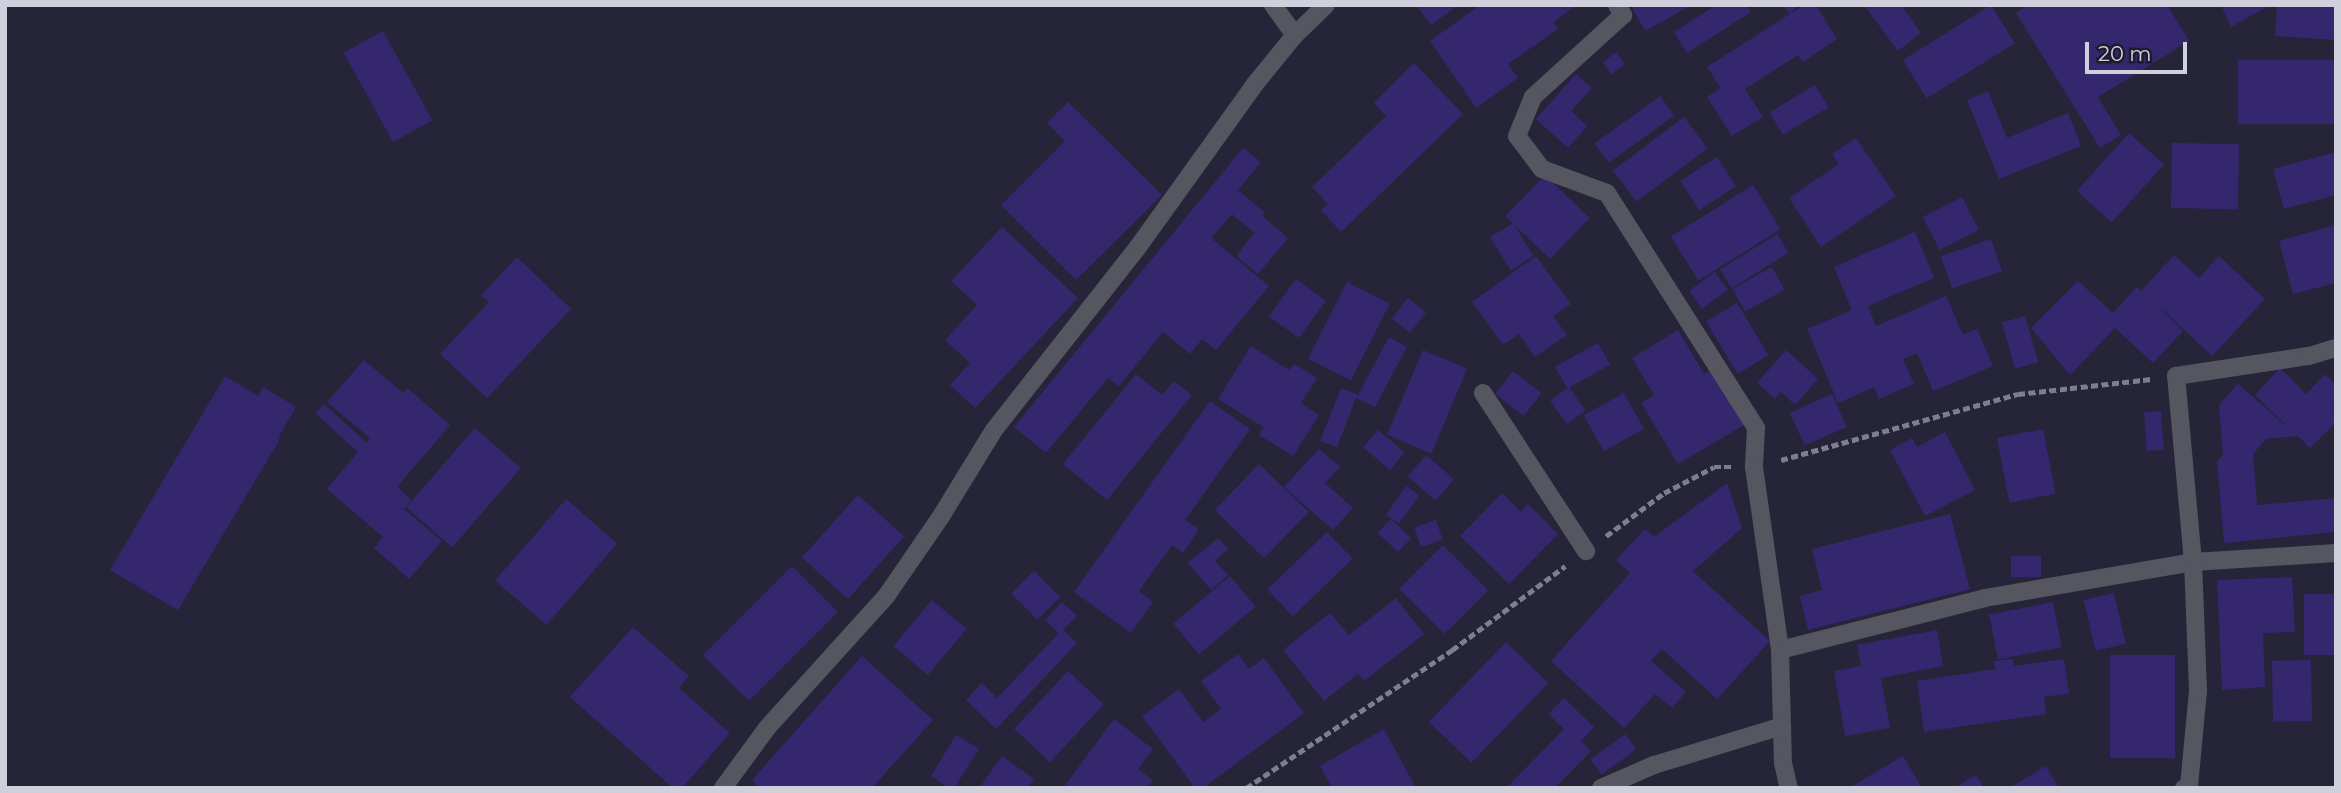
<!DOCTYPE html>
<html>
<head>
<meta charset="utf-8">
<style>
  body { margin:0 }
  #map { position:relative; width:2341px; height:793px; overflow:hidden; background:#262438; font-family:Montserrat,sans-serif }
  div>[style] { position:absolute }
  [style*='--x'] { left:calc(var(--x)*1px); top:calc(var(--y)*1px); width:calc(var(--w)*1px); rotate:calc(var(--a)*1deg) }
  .building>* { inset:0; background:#35276e; transform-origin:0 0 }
  .path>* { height:4.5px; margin-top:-2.25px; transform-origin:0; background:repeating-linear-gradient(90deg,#7f7e8e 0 7px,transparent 0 10.5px) }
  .minor>* { height:18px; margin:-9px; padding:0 9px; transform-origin:9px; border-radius:9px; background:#565660 }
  span { translate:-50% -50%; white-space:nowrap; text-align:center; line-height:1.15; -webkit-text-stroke:7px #1d1b2e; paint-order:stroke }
  .frame { position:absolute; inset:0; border:7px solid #d0d0dd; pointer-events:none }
  .scale { position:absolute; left:2085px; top:42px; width:102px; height:32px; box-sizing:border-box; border:4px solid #d0d0dd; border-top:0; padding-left:9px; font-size:21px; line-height:24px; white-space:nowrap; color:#d0d0dd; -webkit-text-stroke:5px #1d1b2e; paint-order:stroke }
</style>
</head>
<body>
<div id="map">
  <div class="building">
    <i style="clip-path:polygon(1416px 5px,1458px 5px,1431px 25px)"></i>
    <i style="clip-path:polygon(1480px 5px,1577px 5px,1553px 22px,1558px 29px,1508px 64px,1518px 78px,1476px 108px,1430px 41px)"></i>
    <i style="clip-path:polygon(1631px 5px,1692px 5px,1645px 31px)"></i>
    <i style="clip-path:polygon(1716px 5px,1746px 5px,1751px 12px,1687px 53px,1674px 32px)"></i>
    <i style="clip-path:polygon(1782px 5px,1798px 5px,1790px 14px)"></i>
    <i style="clip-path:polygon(1804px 5px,1816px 5px,1837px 39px,1803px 62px,1798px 55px,1745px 89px,1763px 117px,1732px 136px,1707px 97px,1721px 88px,1707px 67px)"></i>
    <i style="clip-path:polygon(1864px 5px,1901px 5px,1921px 33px,1898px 51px)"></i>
    <i style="left:1991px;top:5px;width:45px;height:104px;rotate:58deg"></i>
    <i style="clip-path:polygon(2028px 5px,2167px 5px,2189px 41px,2098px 97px,2121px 135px,2100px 148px,2016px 13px)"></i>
    <i style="clip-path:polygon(2221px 5px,2270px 5px,2231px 27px)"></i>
    <i style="clip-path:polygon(2277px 5px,2336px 5px,2336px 40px,2275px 36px)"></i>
    <i style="left:383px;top:31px;width:102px;height:45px;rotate:61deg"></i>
    <i style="left:1616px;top:52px;width:15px;height:17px;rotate:53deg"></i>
    <i style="left:2336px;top:60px;width:64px;height:98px;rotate:90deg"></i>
    <i style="clip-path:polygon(1414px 63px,1463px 114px,1341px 232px,1321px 210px,1328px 204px,1312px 187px,1386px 116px,1374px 103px)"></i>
    <i style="clip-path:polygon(1576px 74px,1592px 88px,1571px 111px,1587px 126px,1568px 148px,1536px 119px)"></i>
    <i style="left:1815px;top:85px;width:26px;height:53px;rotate:59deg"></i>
    <i style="clip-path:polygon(1988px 91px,2007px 138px,2068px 113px,2081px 146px,1999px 179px,1967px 100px)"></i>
    <i style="left:1660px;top:96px;width:24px;height:81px;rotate:54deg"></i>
    <i style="clip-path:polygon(1068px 102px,1162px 195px,1076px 280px,1001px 205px,1065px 141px,1047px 123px)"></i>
    <i style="left:1684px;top:117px;width:39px;height:89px;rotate:53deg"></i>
    <i style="left:2129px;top:133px;width:47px;height:78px;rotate:42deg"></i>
    <i style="clip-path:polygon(1856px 138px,1896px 196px,1821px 247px,1789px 198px,1839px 164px,1832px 154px)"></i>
    <i style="left:2172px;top:143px;width:67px;height:65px;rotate:1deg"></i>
    <i style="clip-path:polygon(1243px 148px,1261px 162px,1238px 190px,1265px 213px,1262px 216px,1288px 238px,1258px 274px,1236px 256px,1254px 233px,1232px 214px,1211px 238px,1269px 286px,1216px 350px,1202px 339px,1190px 354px,1163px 332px,1119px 386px,1108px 378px,1046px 453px,1014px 427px)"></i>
    <i style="clip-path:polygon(2336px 152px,2336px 195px,2284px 209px,2273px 169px)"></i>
    <i style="left:1717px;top:157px;width:35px;height:44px;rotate:57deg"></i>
    <i style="left:1545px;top:175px;width:62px;height:57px;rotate:44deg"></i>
    <i style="left:1753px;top:185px;width:52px;height:97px;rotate:58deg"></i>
    <i style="left:1962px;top:197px;width:37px;height:44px;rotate:63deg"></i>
    <i style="left:1513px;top:223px;width:39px;height:27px;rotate:58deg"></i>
    <i style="clip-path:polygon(2336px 225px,2336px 283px,2293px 294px,2279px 241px)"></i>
    <i style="clip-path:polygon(1002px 227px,1078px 298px,975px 408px,950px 385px,970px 363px,945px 340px,977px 305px,951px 281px)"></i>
    <i style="clip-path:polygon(1915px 232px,1934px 278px,1868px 306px,1876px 326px,1946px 296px,1963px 335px,1977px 329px,1993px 366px,1933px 391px,1917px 353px,1903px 359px,1914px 384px,1879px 399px,1874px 387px,1838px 403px,1807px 329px,1852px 310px,1834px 267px)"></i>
    <i style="left:1777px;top:234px;width:22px;height:67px;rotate:58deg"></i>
    <i style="left:1991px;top:239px;width:34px;height:53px;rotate:71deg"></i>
    <i style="clip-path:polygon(2174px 255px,2199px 278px,2219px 256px,2265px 299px,2212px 356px,2147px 295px,2183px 331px,2153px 363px,2115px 328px,2070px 375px,2031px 328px,2078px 281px,2113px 313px,2137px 287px,2141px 291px)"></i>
    <i style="clip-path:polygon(1536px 256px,1571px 304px,1553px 316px,1567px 335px,1535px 357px,1519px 334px,1503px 345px,1472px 302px)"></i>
    <i style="clip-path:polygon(517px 257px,571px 309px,487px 398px,440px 354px,489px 302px,481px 295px)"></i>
    <i style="left:1772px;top:267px;width:26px;height:45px;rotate:61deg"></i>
    <i style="left:1715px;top:272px;width:22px;height:32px;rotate:54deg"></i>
    <i style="left:1296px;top:279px;width:37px;height:46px;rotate:36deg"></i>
    <i style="left:1347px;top:282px;width:48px;height:86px;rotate:27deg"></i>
    <i style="left:1408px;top:298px;width:23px;height:26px;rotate:38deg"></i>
    <i style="left:1737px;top:303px;width:61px;height:36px;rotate:59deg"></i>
    <i style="left:2025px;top:316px;width:48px;height:24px;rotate:74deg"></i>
    <i style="clip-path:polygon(1678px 330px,1704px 374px,1711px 370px,1744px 425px,1678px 464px,1641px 403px,1654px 395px,1632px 358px)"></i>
    <i style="clip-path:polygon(1389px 337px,1407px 347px,1375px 407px,1356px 398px,1337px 447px,1320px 441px,1341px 388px,1358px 395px)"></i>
    <i style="left:1598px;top:343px;width:25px;height:49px;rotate:61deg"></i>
    <i style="clip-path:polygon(1251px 346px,1289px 370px,1294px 364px,1317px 378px,1301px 403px,1319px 415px,1293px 456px,1259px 435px,1263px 427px,1218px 399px)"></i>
    <i style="left:1423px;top:350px;width:48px;height:92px;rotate:23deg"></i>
    <i style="clip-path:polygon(1786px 350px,1818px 379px,1795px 405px,1781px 392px,1775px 399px,1757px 383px)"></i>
    <i style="clip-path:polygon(364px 360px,403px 393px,407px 388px,450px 425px,397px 487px,411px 500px,404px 509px,442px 541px,409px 579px,374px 548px,383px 537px,327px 489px,358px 452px,315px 413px,324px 404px,366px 442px,370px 438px,327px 402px)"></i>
    <i style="clip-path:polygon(2280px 368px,2306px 394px,2325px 374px,2336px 385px,2336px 405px,2332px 408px,2336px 412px,2336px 422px,2310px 448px,2298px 436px,2266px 439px,2253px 454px,2257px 505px,2336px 498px,2336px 532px,2224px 543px,2217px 461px,2223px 455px,2219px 405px,2238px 384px,2293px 432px,2255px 395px)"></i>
    <i style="left:1513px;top:371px;width:36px;height:29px;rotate:38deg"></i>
    <i style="clip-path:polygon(1136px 374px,1162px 395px,1174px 381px,1192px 395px,1107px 500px,1063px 464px)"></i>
    <i style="clip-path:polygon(225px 376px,258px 396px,263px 387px,296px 407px,278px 438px,280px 439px,178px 610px,110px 570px)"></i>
    <i style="left:1569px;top:387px;width:29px;height:23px;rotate:55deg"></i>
    <i style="left:1624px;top:393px;width:41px;height:46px;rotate:61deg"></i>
    <i style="left:1832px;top:394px;width:36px;height:46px;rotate:66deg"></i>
    <i style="clip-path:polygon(1210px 401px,1250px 429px,1185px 520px,1199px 529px,1183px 553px,1172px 545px,1139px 591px,1153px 602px,1131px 633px,1074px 592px)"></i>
    <i style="left:2161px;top:411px;width:39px;height:17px;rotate:86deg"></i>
    <i style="left:475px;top:428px;width:61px;height:105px;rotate:41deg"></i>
    <i style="left:2043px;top:429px;width:66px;height:47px;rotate:79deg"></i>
    <i style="left:1378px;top:430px;width:35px;height:23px;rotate:40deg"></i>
    <i style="clip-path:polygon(1945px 432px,1975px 490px,1925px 516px,1890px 450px,1912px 438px,1917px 447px)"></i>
    <i style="clip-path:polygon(1319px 449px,1340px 467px,1325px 483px,1353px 508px,1333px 530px,1284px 487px)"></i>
    <i style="left:1426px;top:455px;width:37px;height:28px;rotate:41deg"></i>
    <i style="left:1259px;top:464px;width:69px;height:64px;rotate:44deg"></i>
    <i style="clip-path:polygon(1727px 483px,1742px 528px,1693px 571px,1770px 641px,1717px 699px,1662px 649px,1651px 661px,1686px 692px,1672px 708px,1655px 694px,1624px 728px,1551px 661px,1630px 573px,1616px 560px,1645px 529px,1654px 537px)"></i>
    <i style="left:1406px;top:486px;width:16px;height:35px;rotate:35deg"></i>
    <i style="clip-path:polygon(1502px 493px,1521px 512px,1528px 504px,1558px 534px,1509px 584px,1460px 536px)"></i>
    <i style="left:858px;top:495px;width:62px;height:84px;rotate:42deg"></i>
    <i style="left:566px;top:499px;width:68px;height:108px;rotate:41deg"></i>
    <i style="clip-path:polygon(1950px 514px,1970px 589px,1808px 630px,1800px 596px,1822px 590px,1812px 549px)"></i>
    <i style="left:1391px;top:519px;width:28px;height:19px;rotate:44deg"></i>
    <i style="left:1436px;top:520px;width:21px;height:23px;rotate:71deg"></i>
    <i style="left:1327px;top:532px;width:37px;height:83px;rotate:46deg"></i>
    <i style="clip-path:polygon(1218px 538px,1228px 549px,1215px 561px,1228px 575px,1211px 590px,1188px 563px)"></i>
    <i style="left:1443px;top:545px;width:64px;height:62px;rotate:45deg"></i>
    <i style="left:2011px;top:556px;width:30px;height:21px"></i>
    <i style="left:792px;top:566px;width:65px;height:126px;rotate:45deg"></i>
    <i style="left:1034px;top:571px;width:37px;height:32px;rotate:45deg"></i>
    <i style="left:1230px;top:576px;width:40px;height:74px;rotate:50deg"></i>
    <i style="clip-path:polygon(2292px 577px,2295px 632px,2263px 633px,2265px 687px,2222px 690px,2217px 580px)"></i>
    <i style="left:2114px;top:593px;width:52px;height:31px;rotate:77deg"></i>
    <i style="left:2304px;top:594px;width:32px;height:61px"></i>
    <i style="clip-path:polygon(1396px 598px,1424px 634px,1364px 681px,1358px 674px,1324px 701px,1283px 650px,1330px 613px,1349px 635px)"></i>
    <i style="left:932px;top:600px;width:45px;height:60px;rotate:40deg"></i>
    <i style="clip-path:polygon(1062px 602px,1077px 616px,1063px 630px,1077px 643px,996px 729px,966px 700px,982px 683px,997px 698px,1059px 633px,1045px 620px)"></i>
    <i style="left:2053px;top:602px;width:46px;height:65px;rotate:79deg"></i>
    <i style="clip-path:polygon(633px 627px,689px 676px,679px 688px,730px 733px,682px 788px,673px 788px,570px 697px)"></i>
    <i style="clip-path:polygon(1937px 630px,1943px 666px,1881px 678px,1890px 728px,1845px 736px,1834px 671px,1861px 666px,1857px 645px)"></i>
    <i style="left:1506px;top:642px;width:59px;height:111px;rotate:44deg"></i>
    <i style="clip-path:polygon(1238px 654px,1249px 669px,1264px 658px,1304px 713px,1203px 788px,1195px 788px,1142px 716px,1179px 689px,1203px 722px,1221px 709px,1201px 681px)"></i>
    <i style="left:2110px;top:655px;width:65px;height:103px"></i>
    <i style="clip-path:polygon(862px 656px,933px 720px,872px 788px,760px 788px,752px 780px)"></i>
    <i style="clip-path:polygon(2013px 659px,2014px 666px,2064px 659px,2069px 693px,2044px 697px,2046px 714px,1924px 732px,1917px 681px,1995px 669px,1994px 661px)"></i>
    <i style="left:2311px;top:660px;width:61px;height:39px;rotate:89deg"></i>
    <i style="left:1068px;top:671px;width:49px;height:79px;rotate:43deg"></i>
    <i style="clip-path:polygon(1564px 698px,1594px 727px,1581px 741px,1591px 751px,1555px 788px,1506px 788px,1564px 729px,1548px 714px)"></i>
    <i style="clip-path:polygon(1114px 719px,1153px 749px,1138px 769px,1153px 780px,1146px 788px,1063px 788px)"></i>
    <i style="clip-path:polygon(1384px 729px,1416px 788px,1332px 788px,1320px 766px)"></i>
    <i style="left:1625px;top:734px;width:19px;height:43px;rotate:54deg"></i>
    <i style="clip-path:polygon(956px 735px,979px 749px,954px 788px,949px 788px,931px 776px)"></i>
    <i style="clip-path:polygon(1002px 756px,1034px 779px,1028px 788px,979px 788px)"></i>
    <i style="clip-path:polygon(1903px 756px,1922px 788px,1849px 788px)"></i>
    <i style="clip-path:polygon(2046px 766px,2059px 788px,2009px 788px)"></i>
    <i style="clip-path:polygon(1976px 775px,1984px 788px,1954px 788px)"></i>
  </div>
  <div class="path">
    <i style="--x:1781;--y:460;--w:246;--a:-15.6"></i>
    <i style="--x:2018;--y:394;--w:134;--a:-6.4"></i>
    <i style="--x:1606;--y:536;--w:72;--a:-36.6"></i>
    <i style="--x:1664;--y:493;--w:56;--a:-27.5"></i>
    <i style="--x:1714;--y:467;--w:17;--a:0"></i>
    <i style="--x:1246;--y:788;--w:248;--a:-33.8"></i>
    <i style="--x:1452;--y:650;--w:141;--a:-36.6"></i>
  </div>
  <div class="minor">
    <i style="--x:1273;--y:5;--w:37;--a:54"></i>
    <i style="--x:1617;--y:5;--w:12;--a:59"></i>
    <i style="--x:1623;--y:15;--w:122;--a:137.7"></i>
    <i style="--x:1533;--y:97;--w:42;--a:112.3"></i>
    <i style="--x:1517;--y:136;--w:41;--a:52.9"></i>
    <i style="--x:1542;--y:169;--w:69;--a:20.3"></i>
    <i style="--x:1607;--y:193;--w:278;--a:57.6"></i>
    <i style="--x:1756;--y:428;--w:39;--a:93"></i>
    <i style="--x:1754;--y:467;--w:185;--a:81.9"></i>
    <i style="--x:1780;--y:650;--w:113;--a:88.5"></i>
    <i style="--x:1783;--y:763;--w:26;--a:77"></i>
    <i style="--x:1483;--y:393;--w:189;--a:56.9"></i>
    <i style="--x:1780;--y:650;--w:211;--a:-14.2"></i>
    <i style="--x:1985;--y:598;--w:211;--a:-9.8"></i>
    <i style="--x:2193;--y:562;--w:143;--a:-3.6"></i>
    <i style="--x:723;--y:788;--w:74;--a:-53.7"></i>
    <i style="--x:767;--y:728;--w:179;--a:-47.9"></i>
    <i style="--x:887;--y:595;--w:93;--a:-55.5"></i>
    <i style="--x:940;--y:518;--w:103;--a:-58.5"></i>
    <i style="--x:994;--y:430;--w:233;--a:-51.8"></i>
    <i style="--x:1138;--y:247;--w:201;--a:-54.3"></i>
    <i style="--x:1255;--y:84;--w:63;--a:-50.8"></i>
    <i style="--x:1295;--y:35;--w:43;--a:-44.1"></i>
    <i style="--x:1601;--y:788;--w:58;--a:-23.5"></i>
    <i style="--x:1654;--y:765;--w:134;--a:-16.9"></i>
    <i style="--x:2184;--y:788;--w:5;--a:-22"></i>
    <i style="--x:2189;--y:786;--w:95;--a:-84.6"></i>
    <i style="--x:2198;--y:691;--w:129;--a:-92.2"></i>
    <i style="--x:2193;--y:562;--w:187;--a:-95.2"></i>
    <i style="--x:2176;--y:376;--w:134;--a:-8.6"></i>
    <i style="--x:2309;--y:356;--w:28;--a:-17"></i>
  </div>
  <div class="frame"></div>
  <div class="scale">20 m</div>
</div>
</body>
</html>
